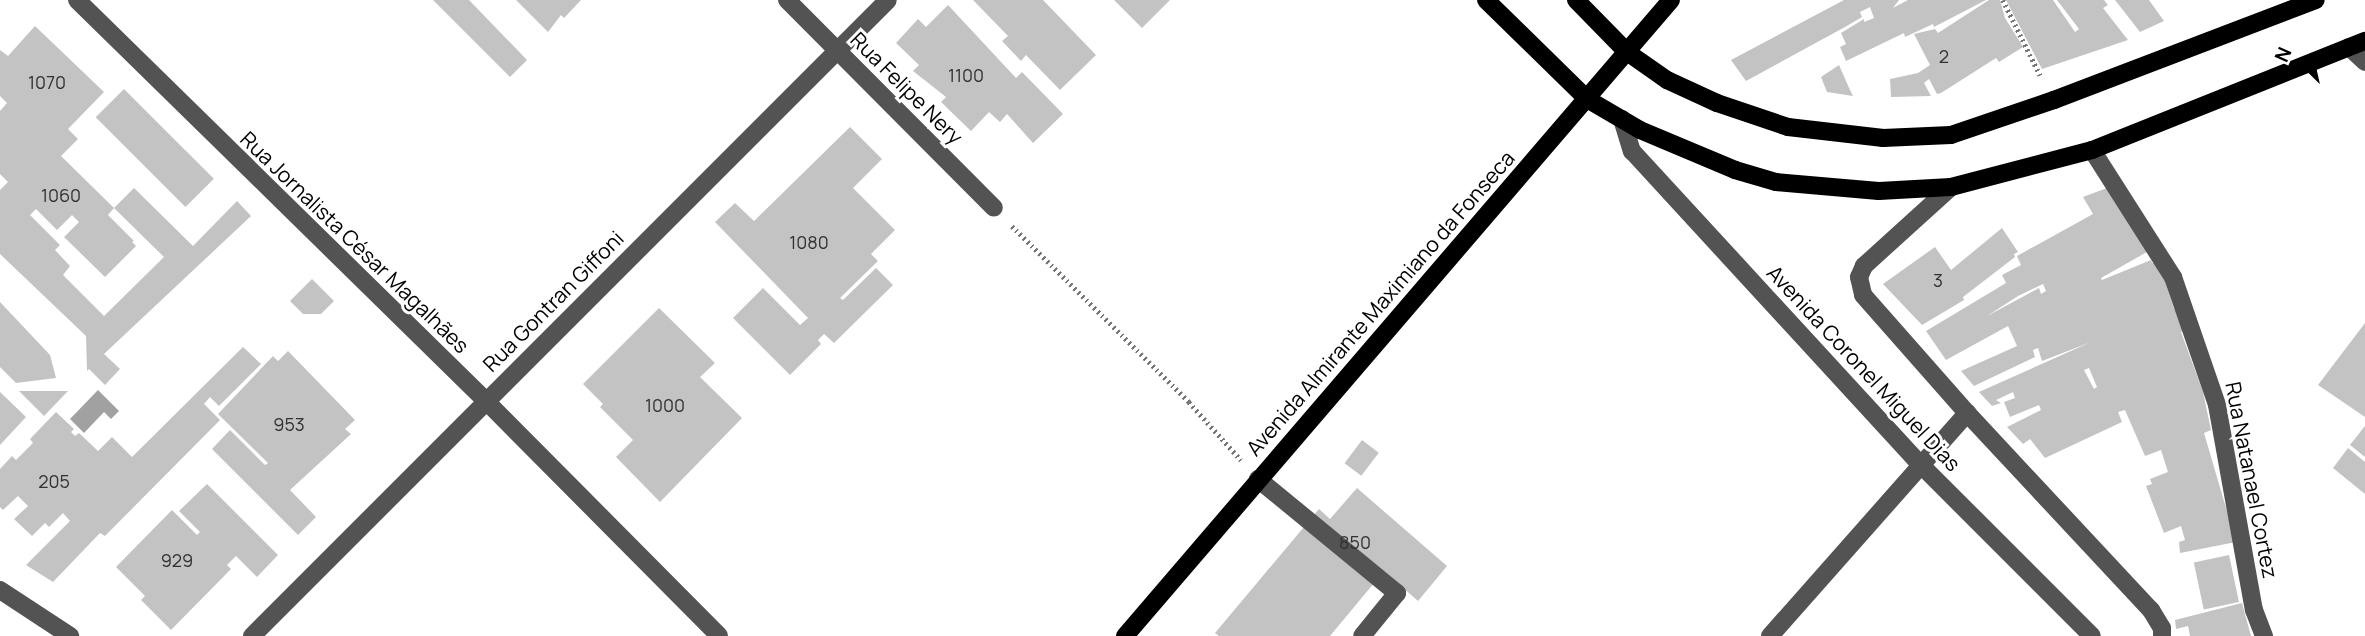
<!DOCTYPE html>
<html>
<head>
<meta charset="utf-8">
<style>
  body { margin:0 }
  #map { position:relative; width:2365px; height:636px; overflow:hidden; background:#fff; font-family:Manrope,sans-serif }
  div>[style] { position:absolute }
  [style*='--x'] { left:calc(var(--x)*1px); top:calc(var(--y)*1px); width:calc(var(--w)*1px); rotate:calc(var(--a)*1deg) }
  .water>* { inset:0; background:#a1a1a1 }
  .building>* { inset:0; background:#c3c3c3; transform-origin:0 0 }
  .path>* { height:4.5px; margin-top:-2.25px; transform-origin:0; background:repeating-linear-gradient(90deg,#757575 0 2px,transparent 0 5.5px) }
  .minor>* { height:18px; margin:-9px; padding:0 9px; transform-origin:9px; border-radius:9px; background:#535353 }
  .major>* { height:18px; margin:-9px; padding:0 9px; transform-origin:9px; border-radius:9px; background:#000 }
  span { translate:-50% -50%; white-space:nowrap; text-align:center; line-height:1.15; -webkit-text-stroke:6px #fff; paint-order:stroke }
  .number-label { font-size:18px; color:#313131 }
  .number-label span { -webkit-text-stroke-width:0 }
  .street-label { font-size:21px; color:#000 }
  .north { position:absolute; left:2267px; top:28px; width:70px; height:70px; -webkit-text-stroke:5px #fff; paint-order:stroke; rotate:294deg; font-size:19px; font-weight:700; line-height:28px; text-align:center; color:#000 }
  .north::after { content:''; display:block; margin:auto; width:24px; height:32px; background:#000; clip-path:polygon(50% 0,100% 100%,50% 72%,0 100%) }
</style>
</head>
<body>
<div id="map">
  <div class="water">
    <i style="clip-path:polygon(98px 390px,119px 411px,111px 419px,104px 412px,84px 433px,70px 419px)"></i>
  </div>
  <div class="building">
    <i style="clip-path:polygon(433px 0,469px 0,527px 60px,510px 77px)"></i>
    <i style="clip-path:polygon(516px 0,581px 0,564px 18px,561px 15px,548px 32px)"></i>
    <i style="clip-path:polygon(973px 0,1043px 0,1096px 55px,1060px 90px,1026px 55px,1021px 61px,1002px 41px,1008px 36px)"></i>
    <i style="clip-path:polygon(1114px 0,1170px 0,1142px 28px)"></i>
    <i style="clip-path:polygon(1844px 0,1899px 0,1893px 8px,1908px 0,1986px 0,1934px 27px,1933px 24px,1905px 37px,1904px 33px,1846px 61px,1840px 47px,1846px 44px,1841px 33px,1864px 19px,1864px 22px,1874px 18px,1870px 7px,1860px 12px,1862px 17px,1845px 27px,1746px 81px,1731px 60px)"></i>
    <i style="clip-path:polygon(1989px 0,2000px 0,2005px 18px,2023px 47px,1999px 62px,1996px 58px,1941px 93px,1937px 94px,1929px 79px,1924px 83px,1931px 96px,1891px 97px,1890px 79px,1918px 73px,1930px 65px,1914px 34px,1935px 29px,1938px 33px)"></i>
    <i style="clip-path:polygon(2006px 0,2053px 0,2075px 32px,2079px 29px,2057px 0,2104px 0,2108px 5px,2103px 8px,2128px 40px,2042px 69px)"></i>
    <i style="clip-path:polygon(2115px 0,2149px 0,2164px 21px,2140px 32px)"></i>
    <i style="clip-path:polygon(948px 5px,1016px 78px,1022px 72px,1063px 114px,1033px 143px,1007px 114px,1000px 122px,989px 112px,971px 131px,941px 102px,946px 97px,913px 71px,919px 65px,896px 43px,918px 19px,926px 27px)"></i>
    <i style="clip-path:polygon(35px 26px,104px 92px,68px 129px,78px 139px,61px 156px,114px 208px,108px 215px,134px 241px,132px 242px,136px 246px,105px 277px,64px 237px,79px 222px,72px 215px,57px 230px,36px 209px,30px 215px,60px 245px,55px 250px,70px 266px,63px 275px,104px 316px,164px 257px,114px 208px,134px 188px,193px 246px,237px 201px,251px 216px,104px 354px,120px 369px,105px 385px,89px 369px,87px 371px,86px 336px,0 254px,0 190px,8px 182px,0 174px,0 111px,7px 103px,0 96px,0 50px,8px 56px)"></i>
    <i style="clip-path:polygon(1839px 65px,1850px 90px,1853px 96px,1827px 92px,1821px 77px)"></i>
    <i style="left:124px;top:89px;width:127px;height:40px;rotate:45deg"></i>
    <i style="clip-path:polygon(850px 127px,882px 159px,853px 188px,895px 230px,871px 254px,878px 261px,840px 298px,843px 300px,876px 268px,893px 285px,834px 343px,824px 334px,818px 340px,821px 344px,790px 375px,733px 318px,763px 288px,800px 325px,808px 318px,715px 222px,735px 203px,754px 221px)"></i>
    <i style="clip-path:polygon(evenodd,2107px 188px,2154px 248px,2101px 278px,2102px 280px,2151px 260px,2152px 263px,2159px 261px,2174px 309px,2178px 308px,2186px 330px,2181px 332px,2203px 392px,2211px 430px,2204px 433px,2236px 542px,2180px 553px,2179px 542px,2185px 540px,2181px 526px,2164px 533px,2146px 486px,2152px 484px,2150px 479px,2168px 472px,2161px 450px,2145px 456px,2125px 410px,2118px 412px,2122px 422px,2045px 458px,2030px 439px,2023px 444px,2007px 427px,2041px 410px,2039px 405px,2010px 417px,2004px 402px,2015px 398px,2013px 392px,1996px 400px,2001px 403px,1992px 406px,1979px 392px,2091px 342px,2042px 361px,2038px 348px,2033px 350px,2035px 357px,1974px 386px,1961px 371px,2017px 346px,2008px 326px,1946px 360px,1926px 331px,2006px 283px,2002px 275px,2021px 265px,2017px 256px,2093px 214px,2083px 197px,2107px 188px,2043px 284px,2046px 291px,2041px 294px,2039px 288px,1987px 316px,2018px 296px,2043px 284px,2107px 188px,2089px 368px,2097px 387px,2094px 389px,2084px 370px,2089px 368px)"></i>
    <i style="clip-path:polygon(2002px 228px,2018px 252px,2014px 254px,2015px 257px,1963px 297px,1964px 300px,1922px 325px,1883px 284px,1935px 247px,1951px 270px)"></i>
    <i style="clip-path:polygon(312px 279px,334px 301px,321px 314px,303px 314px,290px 301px)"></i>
    <i style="clip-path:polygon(0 302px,50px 355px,56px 378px,16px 383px,0 367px)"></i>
    <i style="clip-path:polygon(659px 308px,715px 363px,700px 377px,742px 418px,660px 502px,616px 457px,633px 440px,600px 407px,603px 404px,583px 384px)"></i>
    <i style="clip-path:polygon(2365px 323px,2365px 417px,2318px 385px)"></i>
    <i style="clip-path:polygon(243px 347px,261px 364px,219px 406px,210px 397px,204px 404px,220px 420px,105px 536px,100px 533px,53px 582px,26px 565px,70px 521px,63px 513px,49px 527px,45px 523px,32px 536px,14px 519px,28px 506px,18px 496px,3px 510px,0 507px,0 469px,12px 456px,16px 460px,33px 443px,30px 439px,56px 412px,74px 429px,71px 432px,75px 436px,79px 433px,98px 451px,112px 437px,132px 457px)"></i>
    <i style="clip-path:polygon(288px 351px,355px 420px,345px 429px,351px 434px,290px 490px,316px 517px,298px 535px,212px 449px,230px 430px,265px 465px,268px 463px,218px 414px,273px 356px,278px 361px)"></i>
    <i style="clip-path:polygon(19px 391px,68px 391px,44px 416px)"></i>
    <i style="clip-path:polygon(0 392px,26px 417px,0 445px)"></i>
    <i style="clip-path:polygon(2365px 426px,2365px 457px,2350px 445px)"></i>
    <i style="left:1362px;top:440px;width:21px;height:29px;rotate:37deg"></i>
    <i style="clip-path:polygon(2348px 448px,2365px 462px,2365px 494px,2333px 468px)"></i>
    <i style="clip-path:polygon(207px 484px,278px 555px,257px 577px,236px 556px,227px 565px,231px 569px,171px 630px,141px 600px,145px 596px,116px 567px,172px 510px,197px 535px,200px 532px,179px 511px)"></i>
    <i style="clip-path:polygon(1357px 488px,1447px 566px,1418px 601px,1384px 571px,1330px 636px,1219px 636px,1215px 633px,1319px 509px,1330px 519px)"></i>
    <i style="left:2229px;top:555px;width:48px;height:36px;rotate:78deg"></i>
    <i style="clip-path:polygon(2242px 603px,2251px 636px,2190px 636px,2188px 626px,2176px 629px,2175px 620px)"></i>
  </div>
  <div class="path">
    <i style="--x:2003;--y:0;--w:84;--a:63.7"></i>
    <i style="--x:1012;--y:226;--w:250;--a:44.8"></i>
    <i style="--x:1189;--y:402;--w:78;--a:48.1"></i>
  </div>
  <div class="minor">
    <i style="--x:77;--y:0;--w:571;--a:44.43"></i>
    <i style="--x:485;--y:400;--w:332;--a:45.2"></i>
    <i style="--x:787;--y:0;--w:293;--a:45.1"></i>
    <i style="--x:2349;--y:47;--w:22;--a:43"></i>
    <i style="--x:1622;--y:119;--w:34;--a:73"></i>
    <i style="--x:1632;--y:151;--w:425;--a:47.4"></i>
    <i style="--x:1920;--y:464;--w:243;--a:45"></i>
    <i style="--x:2092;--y:150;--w:151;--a:57.5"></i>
    <i style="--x:2173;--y:277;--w:135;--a:71"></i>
    <i style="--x:2217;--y:405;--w:208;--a:79.8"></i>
    <i style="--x:2254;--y:610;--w:28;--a:69"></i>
    <i style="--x:1951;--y:187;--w:118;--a:137.8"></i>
    <i style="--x:1864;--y:266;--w:12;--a:114"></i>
    <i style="--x:1859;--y:277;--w:18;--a:77"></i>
    <i style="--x:1863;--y:295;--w:157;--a:48.6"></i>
    <i style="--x:1967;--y:413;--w:270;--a:47"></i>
    <i style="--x:2151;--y:610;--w:21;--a:59"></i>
    <i style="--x:2162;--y:628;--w:8;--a:90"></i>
    <i style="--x:1258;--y:479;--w:180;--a:39.4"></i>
    <i style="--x:1397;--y:593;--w:55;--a:129.1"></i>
    <i style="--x:0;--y:590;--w:84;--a:33.3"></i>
    <i style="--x:252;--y:636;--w:899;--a:-45"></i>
    <i style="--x:1770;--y:636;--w:298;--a:-48.5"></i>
  </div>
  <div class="major">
    <i style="--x:1486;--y:0;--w:141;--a:44.4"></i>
    <i style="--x:1587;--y:99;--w:61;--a:30.3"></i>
    <i style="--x:1640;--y:130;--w:103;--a:22.8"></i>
    <i style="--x:1735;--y:170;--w:43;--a:16.3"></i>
    <i style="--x:1776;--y:182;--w:103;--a:5"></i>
    <i style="--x:1879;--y:191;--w:72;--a:-3.2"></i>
    <i style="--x:1951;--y:187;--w:146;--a:-14.7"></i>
    <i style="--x:2092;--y:150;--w:294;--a:-21.8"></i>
    <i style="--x:1576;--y:0;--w:73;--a:45.6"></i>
    <i style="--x:1627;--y:52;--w:49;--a:35"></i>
    <i style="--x:1667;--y:80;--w:55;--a:24.7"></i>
    <i style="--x:1717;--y:103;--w:75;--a:18.7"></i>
    <i style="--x:1788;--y:127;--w:96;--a:6.6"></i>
    <i style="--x:1883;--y:138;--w:68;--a:-2.5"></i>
    <i style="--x:1951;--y:135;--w:109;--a:-18.8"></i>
    <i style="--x:2054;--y:100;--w:280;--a:-20.9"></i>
    <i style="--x:1125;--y:636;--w:838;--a:-49.35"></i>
  </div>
  <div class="number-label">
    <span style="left:1944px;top:56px">2</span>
    <span style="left:966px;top:75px">1100</span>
    <span style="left:47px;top:82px">1070</span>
    <span style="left:61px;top:195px">1060</span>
    <span style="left:809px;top:242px">1080</span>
    <span style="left:1938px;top:280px">3</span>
    <span style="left:665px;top:405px">1000</span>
    <span style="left:289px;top:424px">953</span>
    <span style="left:54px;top:481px">205</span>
    <span style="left:1355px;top:542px">850</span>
    <span style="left:177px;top:560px">929</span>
  </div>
  <div class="street-label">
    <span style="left:907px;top:88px;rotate:45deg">Rua Felipe Nery</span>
    <span style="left:355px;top:242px;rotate:44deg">Rua Jornalista César Magalhães</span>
    <span style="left:553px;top:301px;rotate:-45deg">Rua Gontran Giffoni</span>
    <span style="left:1380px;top:303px;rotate:-49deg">Avenida Almirante Maximiano da Fonseca</span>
    <span style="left:1864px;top:368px;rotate:47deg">Avenida Coronel Miguel Dias</span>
    <span style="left:2252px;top:480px;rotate:79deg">Rua Natanael Cortez</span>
  </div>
  <div class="north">N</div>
</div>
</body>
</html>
